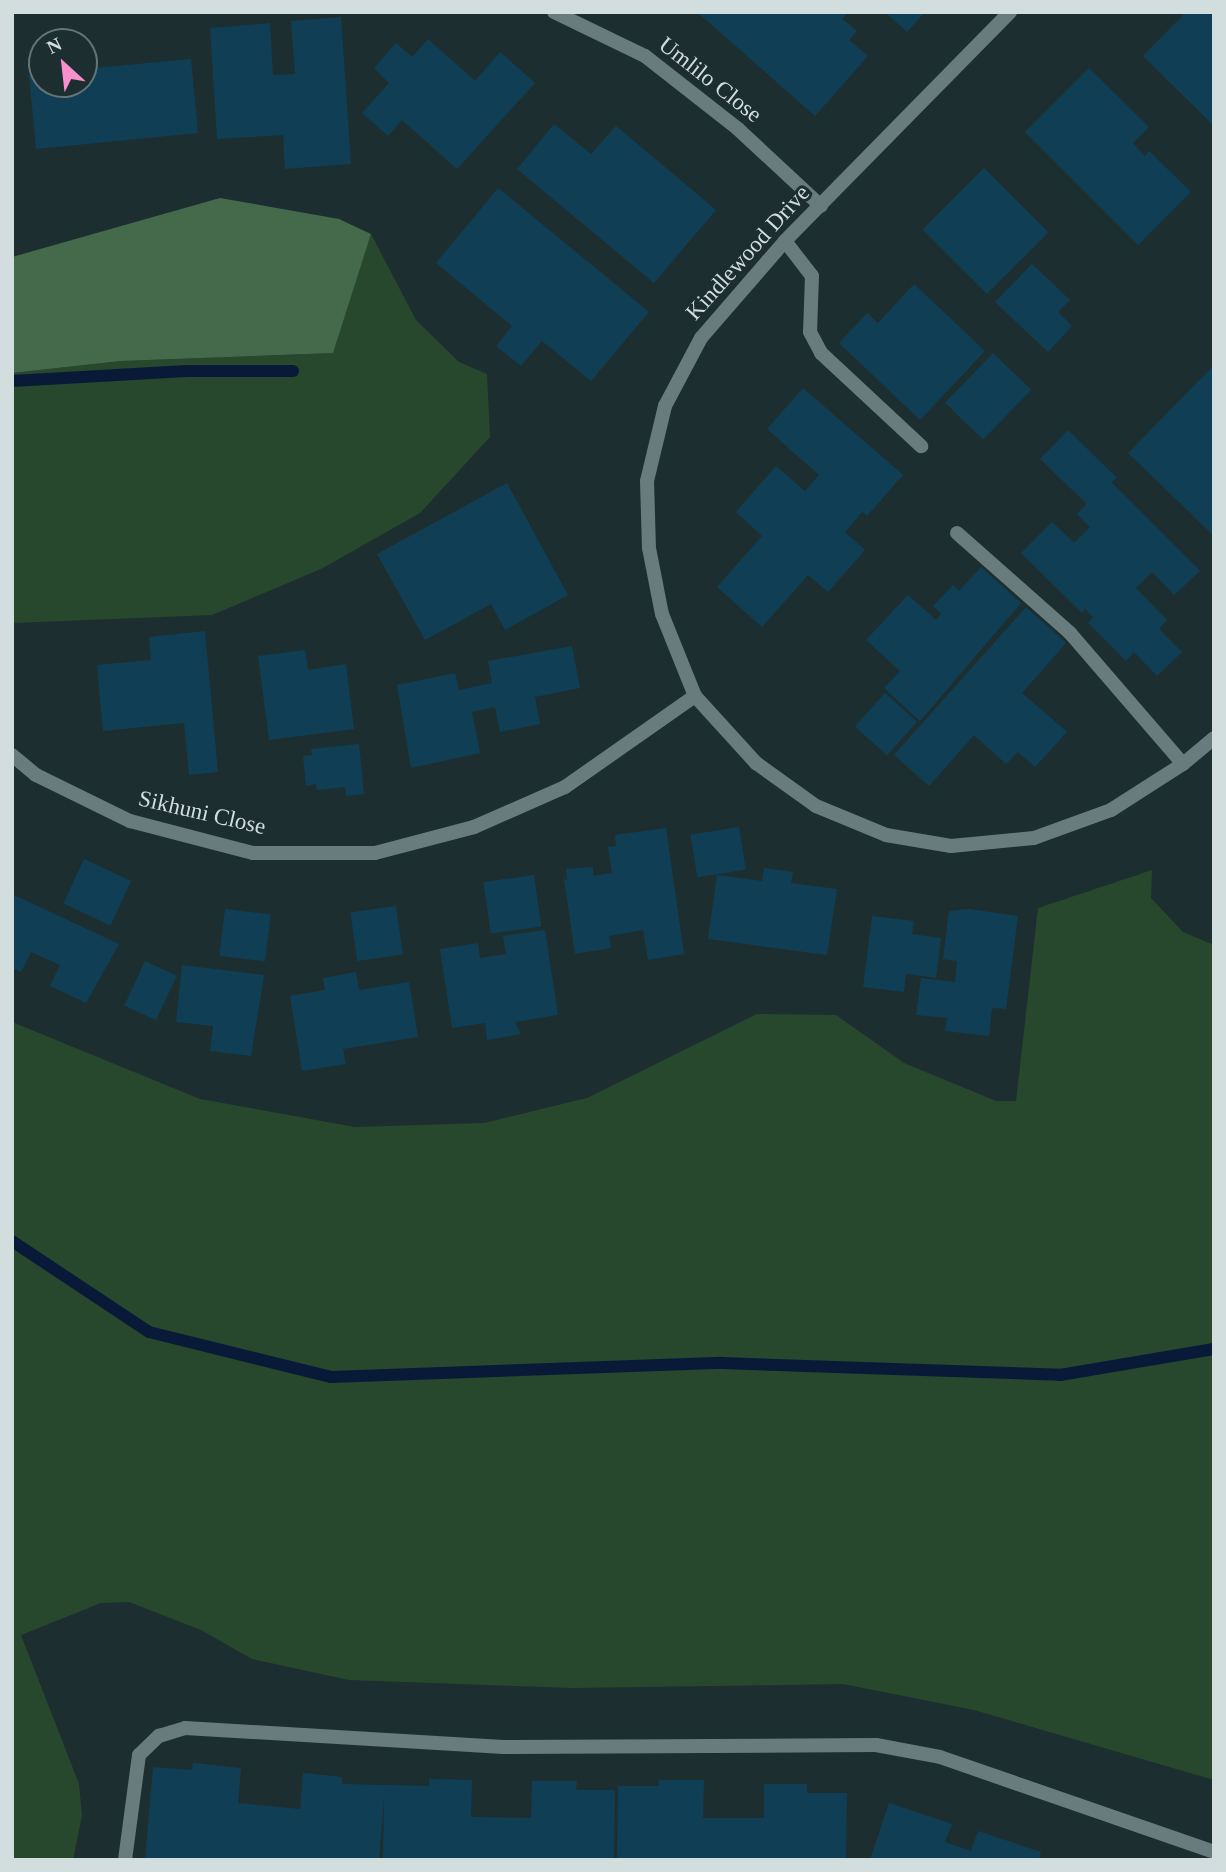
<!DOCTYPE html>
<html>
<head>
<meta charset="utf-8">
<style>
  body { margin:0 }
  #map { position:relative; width:1226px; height:1872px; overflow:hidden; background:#1d2e30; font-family:Georgia,serif }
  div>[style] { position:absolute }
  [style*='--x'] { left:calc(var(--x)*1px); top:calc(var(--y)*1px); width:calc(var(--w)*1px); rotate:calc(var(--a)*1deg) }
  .green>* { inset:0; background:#27482d }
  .forest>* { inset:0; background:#45694b }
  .stream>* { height:12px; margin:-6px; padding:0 6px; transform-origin:6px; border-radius:6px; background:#091a38 }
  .building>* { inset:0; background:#103f55; transform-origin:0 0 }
  .street>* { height:14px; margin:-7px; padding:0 7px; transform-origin:7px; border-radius:7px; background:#687b7d }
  span { translate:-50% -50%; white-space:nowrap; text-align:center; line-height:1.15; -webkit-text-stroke:6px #1d2e30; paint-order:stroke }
  .street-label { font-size:23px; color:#d2ddde }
  .frame { position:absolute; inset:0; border:14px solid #d2ddde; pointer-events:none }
  .north { position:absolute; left:28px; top:28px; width:70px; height:70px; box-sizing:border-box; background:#1d2e30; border:2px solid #657476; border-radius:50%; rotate:333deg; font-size:19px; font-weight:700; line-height:28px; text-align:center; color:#d2ddde }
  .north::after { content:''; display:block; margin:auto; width:24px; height:32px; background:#f790cd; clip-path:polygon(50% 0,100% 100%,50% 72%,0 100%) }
</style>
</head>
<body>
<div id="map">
  <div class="green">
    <i style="clip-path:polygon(371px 234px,416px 320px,459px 362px,487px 374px,490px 437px,420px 513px,321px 569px,212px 615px,12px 623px,12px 373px,121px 361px,332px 353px)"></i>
    <i style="clip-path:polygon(1152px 870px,1151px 898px,1183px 932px,1214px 945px,1214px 1780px,974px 1710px,843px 1684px,573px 1688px,349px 1680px,252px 1659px,201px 1630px,129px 1602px,101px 1603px,21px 1635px,79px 1784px,82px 1815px,73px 1860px,12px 1860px,12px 1022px,200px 1099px,355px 1127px,484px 1123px,587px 1098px,757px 1014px,836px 1015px,904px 1063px,996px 1101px,1016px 1101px,1038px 908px)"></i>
  </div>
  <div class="forest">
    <i style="clip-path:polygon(220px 198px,339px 219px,371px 234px,333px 353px,121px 361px,12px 373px,12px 257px)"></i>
  </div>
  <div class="stream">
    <i style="--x:12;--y:381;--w:175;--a:-3.3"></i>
    <i style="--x:187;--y:371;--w:106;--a:0"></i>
    <i style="--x:12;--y:1241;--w:164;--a:33.6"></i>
    <i style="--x:149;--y:1332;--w:187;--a:13.9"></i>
    <i style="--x:331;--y:1377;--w:391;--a:-2.1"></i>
    <i style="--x:722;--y:1363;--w:338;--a:2"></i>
    <i style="--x:1060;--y:1375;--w:156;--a:-9.6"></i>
  </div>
  <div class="building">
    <i style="clip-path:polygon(697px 12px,848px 12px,842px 19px,857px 31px,849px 40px,868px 56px,815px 116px)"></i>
    <i style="clip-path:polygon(885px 12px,925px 12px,907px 32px)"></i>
    <i style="clip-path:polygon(1186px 12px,1214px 12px,1214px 126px,1143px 56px)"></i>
    <i style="clip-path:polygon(341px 17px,351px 164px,285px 169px,283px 135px,217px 139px,210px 28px,270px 23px,273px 75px,295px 74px,291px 21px)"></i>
    <i style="clip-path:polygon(428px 39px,475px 81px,500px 52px,535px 83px,457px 169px,402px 120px,388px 136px,362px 113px,389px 83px,374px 68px,396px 43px,412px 57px)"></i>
    <i style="clip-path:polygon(191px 59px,198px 133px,36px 149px,29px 75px,42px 74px,42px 84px,84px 84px,84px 69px)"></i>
    <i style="clip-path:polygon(1089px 68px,1149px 127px,1133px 143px,1145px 156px,1149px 151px,1191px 192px,1138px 245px,1025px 132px)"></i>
    <i style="clip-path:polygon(554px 124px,591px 154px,616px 126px,716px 210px,654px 283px,517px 169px)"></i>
    <i style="left:984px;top:168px;width:91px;height:87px;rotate:45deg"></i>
    <i style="clip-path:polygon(498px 188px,649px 312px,591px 381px,542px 341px,521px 366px,496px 346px,512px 326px,436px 263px)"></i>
    <i style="clip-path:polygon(1032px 264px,1070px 300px,1058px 312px,1072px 326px,1048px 352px,995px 302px)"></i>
    <i style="clip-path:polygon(914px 284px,985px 351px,920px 420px,839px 343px,867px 313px,878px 323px)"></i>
    <i style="left:993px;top:353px;width:53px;height:69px;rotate:44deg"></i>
    <i style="clip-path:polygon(1211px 368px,1214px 371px,1214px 536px,1128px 453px)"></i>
    <i style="clip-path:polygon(803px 388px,903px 475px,867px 516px,862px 512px,845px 532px,865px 550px,828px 592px,808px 575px,762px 627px,717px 587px,762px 536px,736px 512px,776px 466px,805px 491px,819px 475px,767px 429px)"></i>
    <i style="clip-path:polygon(1068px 430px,1117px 478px,1111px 482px,1200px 571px,1174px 595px,1152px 572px,1136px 588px,1167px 620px,1159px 629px,1182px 652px,1157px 676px,1134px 652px,1126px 661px,1088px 623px,1093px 617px,1085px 609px,1082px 613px,1021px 553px,1052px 522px,1074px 543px,1090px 527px,1077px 514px,1087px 504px,1040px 459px)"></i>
    <i style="clip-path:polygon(507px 483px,568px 595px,505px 630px,491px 604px,425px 640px,377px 554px)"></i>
    <i style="clip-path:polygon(981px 567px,1021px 603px,920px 721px,884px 688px,900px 671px,866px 640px,908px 595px,936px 620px,941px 613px,933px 606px,953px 585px,959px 591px)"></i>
    <i style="clip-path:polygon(1026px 607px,1066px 643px,1022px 693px,1067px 732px,1035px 767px,1018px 752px,1006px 764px,974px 735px,929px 786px,894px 755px)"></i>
    <i style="clip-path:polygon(205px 631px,218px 772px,189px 775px,184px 723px,103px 731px,97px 665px,151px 660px,149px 637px)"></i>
    <i style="clip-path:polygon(572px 646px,580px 688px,535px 697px,540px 724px,500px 732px,495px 707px,472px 712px,480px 753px,411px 768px,397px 685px,455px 673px,459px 690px,492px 683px,488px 661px)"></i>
    <i style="clip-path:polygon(305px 650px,308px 670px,346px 664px,354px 729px,269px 740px,258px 656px)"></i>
    <i style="left:885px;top:693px;width:43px;height:45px;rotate:42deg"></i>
    <i style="clip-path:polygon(359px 744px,364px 794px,346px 796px,345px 787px,317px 790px,316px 784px,306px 786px,303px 756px,312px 755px,311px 749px)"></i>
    <i style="left:739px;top:827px;width:43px;height:49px;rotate:81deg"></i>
    <i style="clip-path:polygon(666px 828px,684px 954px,648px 960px,643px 930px,609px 936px,611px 948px,575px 954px,564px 879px,567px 880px,566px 869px,593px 867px,593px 876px,612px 873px,608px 847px,616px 846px,615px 835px)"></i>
    <i style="left:84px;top:859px;width:52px;height:49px;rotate:25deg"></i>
    <i style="clip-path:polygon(764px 868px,793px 872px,791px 883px,837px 889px,827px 955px,708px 939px,717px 875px,762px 881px)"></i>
    <i style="left:534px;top:875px;width:52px;height:51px;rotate:82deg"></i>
    <i style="clip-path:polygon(12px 894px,119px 944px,86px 1003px,50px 986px,60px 965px,31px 952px,21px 972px,12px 968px)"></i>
    <i style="left:396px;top:906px;width:49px;height:46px;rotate:82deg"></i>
    <i style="left:225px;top:909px;width:46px;height:47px;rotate:7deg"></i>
    <i style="clip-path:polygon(969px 909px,1018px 916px,1006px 1009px,992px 1008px,989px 1036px,945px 1031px,947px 1018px,916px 1015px,921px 978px,955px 982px,957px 961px,943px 959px,949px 911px)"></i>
    <i style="clip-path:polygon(872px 916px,914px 921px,912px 934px,941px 938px,936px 978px,906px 974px,904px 992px,863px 987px)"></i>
    <i style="clip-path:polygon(545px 930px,558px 1015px,515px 1022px,521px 1034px,487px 1040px,485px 1023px,452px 1028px,440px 949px,478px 943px,480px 958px,506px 954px,503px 936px)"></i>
    <i style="left:145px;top:961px;width:35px;height:49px;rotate:25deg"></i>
    <i style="clip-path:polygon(182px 965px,264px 975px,251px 1056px,210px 1051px,213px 1026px,176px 1022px)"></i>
    <i style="clip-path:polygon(356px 972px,359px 990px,409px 982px,418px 1037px,343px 1049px,346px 1064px,302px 1071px,290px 996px,325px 990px,323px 978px)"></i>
    <i style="clip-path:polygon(193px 1763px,241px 1768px,238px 1803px,300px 1809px,303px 1773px,342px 1777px,342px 1784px,429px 1786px,429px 1779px,472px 1780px,471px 1817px,531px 1818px,532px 1781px,577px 1781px,576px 1790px,615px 1790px,614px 1860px,383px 1860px,384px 1798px,379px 1860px,145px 1859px,153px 1767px,192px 1770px)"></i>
    <i style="clip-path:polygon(659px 1780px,704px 1780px,703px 1818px,764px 1818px,764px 1784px,807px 1784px,807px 1793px,847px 1793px,846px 1860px,617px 1860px,618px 1786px,659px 1786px)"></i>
    <i style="clip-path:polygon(889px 1803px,952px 1824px,945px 1842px,971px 1851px,978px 1831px,1041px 1852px,1039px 1860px,870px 1860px)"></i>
  </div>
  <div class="street">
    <i style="--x:554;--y:12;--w:101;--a:25.8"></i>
    <i style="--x:645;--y:56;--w:118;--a:38.1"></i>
    <i style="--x:738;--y:129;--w:113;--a:42.9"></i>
    <i style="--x:1010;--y:12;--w:321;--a:134.5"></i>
    <i style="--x:785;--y:241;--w:128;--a:130.9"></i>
    <i style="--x:701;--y:338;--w:77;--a:117.9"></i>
    <i style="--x:665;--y:406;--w:77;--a:103.5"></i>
    <i style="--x:647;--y:481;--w:67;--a:88.3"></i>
    <i style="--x:649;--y:548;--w:67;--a:78.9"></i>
    <i style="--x:662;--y:614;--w:88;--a:68.1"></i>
    <i style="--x:695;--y:696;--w:91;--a:47.7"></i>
    <i style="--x:756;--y:763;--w:74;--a:35.6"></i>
    <i style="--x:816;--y:806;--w:76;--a:22.5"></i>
    <i style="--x:886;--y:835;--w:66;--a:9.6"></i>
    <i style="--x:951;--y:846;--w:83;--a:-5.5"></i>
    <i style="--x:1034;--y:838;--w:82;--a:-20"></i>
    <i style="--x:1111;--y:810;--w:85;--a:-32.6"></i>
    <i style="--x:1183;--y:764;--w:40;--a:-40"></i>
    <i style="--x:785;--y:241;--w:44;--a:52.4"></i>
    <i style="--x:812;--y:276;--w:56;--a:92"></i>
    <i style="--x:810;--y:332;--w:24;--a:62"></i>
    <i style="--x:821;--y:353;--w:137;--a:42.9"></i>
    <i style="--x:957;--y:533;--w:151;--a:41.5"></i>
    <i style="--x:1070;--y:633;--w:173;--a:49.2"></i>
    <i style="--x:12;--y:755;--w:31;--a:40"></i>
    <i style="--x:36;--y:775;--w:105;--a:26.1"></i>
    <i style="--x:130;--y:821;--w:127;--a:14.6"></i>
    <i style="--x:253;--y:853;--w:122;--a:0"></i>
    <i style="--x:375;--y:853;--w:102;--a:-14.7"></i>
    <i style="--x:474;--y:827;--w:99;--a:-23.7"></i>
    <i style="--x:565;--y:787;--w:159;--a:-35"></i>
    <i style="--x:125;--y:1860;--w:106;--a:-82.4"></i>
    <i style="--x:139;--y:1755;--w:28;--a:-44"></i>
    <i style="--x:159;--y:1736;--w:27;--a:-17"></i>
    <i style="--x:185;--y:1728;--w:319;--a:3.4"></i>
    <i style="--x:503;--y:1747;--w:373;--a:-0.3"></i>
    <i style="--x:876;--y:1745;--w:65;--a:10.6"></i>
    <i style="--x:940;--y:1757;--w:290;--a:19.1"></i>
  </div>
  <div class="street-label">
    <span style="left:710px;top:80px;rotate:38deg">Umlilo Close</span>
    <span style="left:748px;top:253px;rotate:-48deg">Kindlewood Drive</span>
    <span style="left:202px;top:813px;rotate:13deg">Sikhuni Close</span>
  </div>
  <div class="frame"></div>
  <div class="north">N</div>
</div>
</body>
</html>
